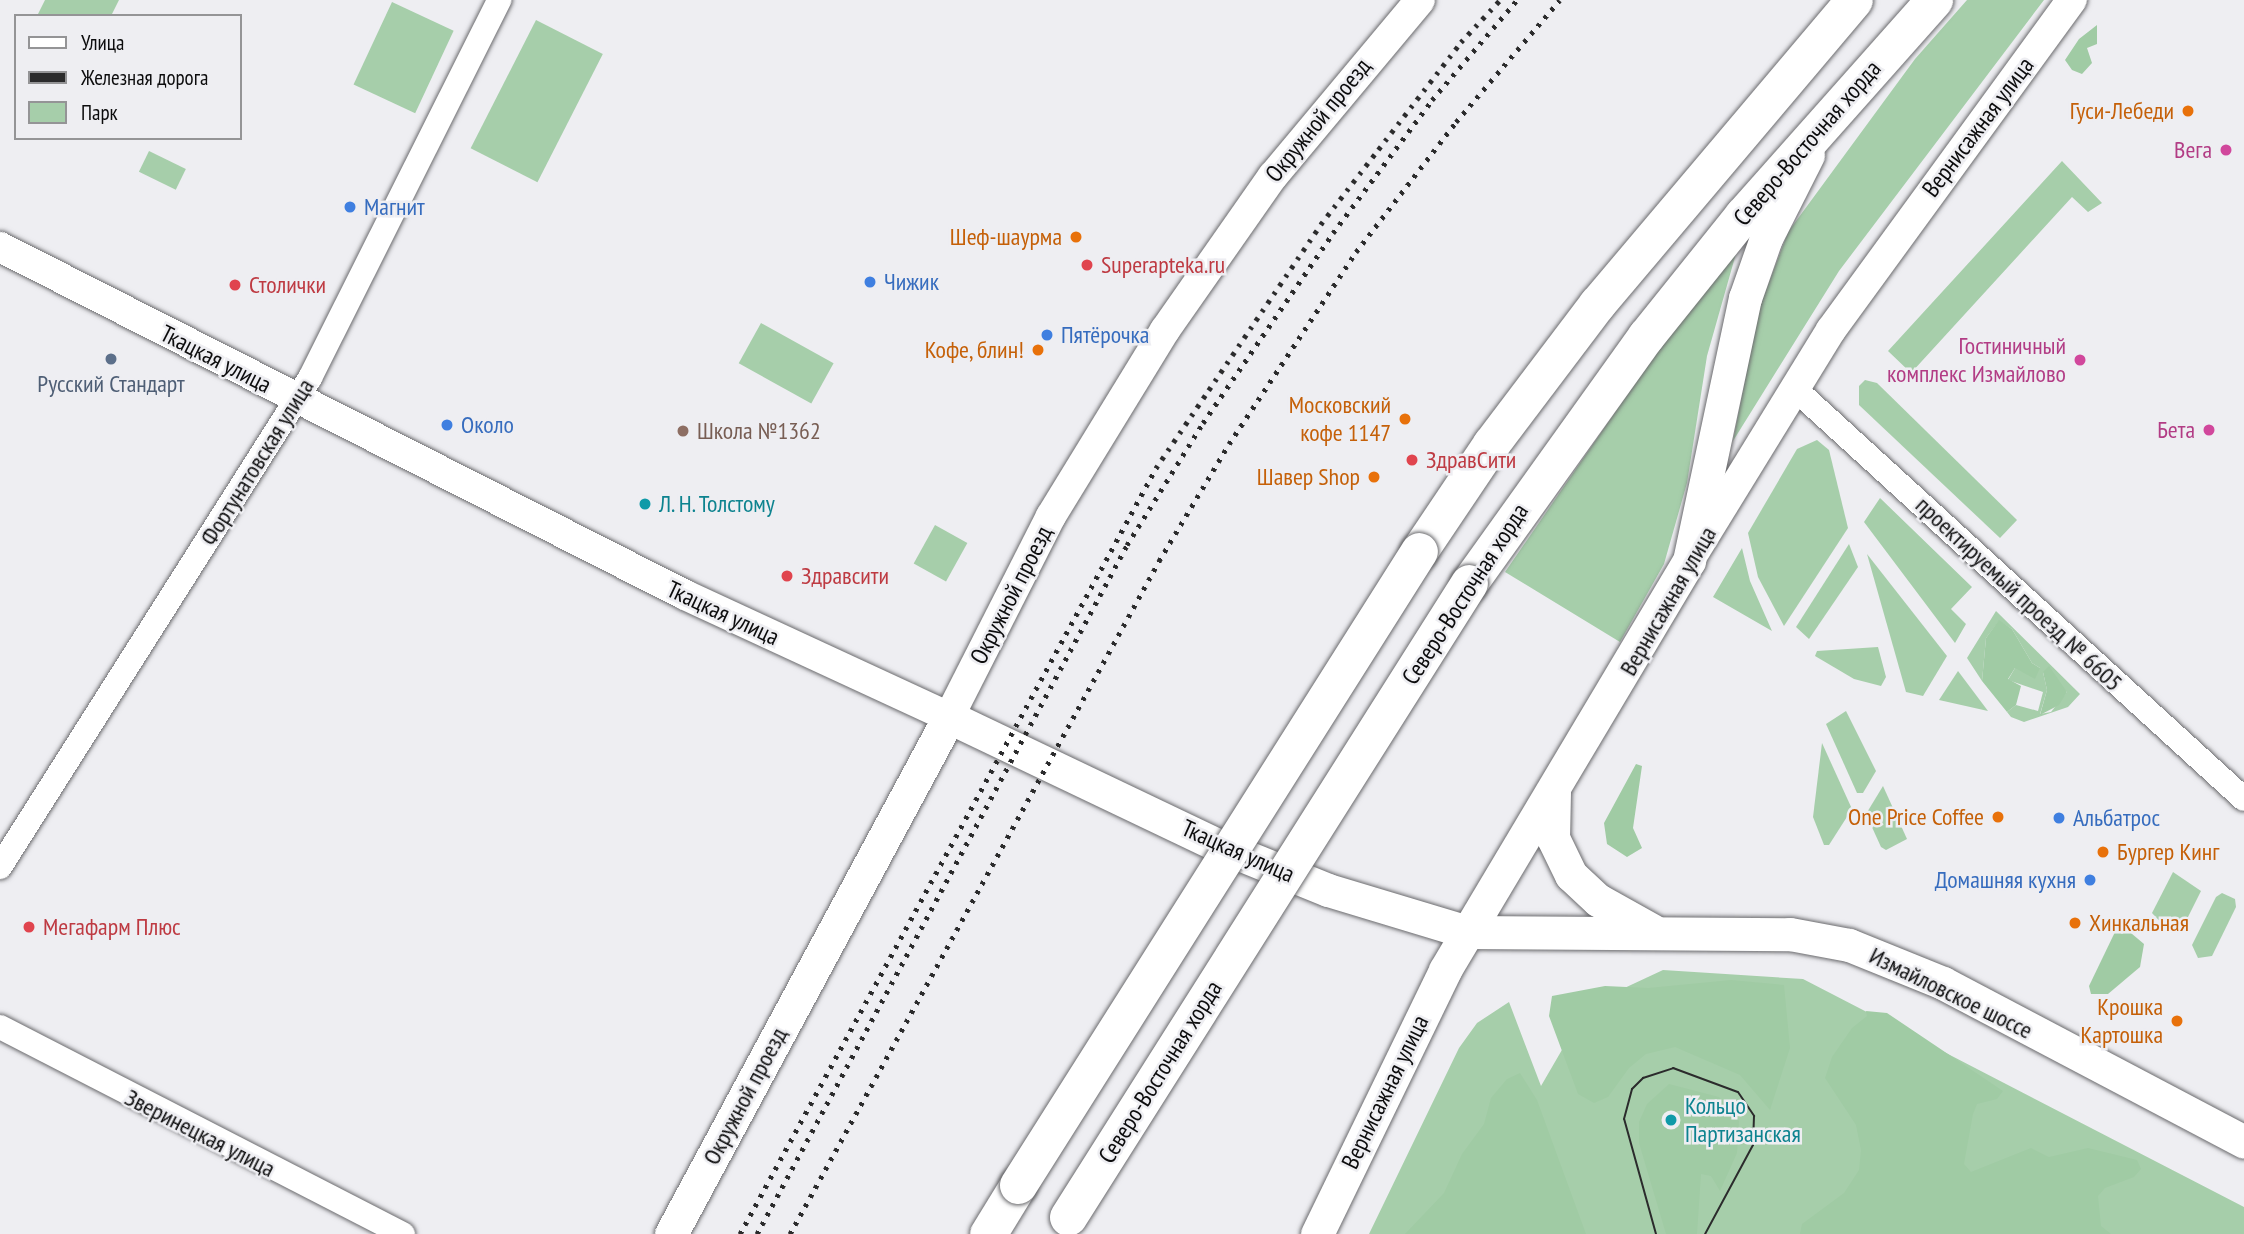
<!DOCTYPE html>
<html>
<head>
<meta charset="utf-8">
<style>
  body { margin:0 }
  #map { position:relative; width:2244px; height:1234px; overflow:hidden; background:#eeeef2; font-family:"PT Sans Narrow",sans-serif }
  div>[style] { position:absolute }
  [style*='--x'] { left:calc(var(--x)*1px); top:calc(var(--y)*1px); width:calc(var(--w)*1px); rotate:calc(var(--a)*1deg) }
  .green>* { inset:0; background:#a6ceaa; transform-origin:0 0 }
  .forest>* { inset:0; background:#a0cba4 }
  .roads { filter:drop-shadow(0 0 2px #6a6a6d) drop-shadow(0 0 2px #6a6a6d) }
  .minor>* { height:24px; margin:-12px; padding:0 12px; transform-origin:12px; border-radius:12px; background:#fff }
  .tertiary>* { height:30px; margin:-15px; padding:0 15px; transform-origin:15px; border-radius:15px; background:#fff }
  .secondary>* { height:33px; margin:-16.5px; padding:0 16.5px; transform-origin:16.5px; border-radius:16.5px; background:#fff }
  .primary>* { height:37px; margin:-18.5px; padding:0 18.5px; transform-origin:18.5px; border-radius:18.5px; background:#fff }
  .tram>* { height:2px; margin:-1px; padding:0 1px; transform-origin:1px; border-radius:1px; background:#2b2b2c }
  .rail>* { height:5px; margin-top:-2.5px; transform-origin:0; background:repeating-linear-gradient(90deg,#2b2b2c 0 3.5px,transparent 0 10.5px) }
  .bridges { filter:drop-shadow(0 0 2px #6a6a6d) drop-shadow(0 0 2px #6a6a6d) }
  .primary-bridge>* { height:37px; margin:-18.5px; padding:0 18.5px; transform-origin:18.5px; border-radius:18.5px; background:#fff }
  .dots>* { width:19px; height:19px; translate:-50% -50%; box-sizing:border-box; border:4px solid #eeeef2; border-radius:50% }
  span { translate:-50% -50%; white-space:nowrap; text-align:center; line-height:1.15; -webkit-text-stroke:5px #eeeef2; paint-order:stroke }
  .food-label { font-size:24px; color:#c56008 }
  .right { translate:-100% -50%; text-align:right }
  .left { translate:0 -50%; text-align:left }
  .street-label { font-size:24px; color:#0c0c0d }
  .hotel-label { font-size:24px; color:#b23c85 }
  .shop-label { font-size:24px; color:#366cbe }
  .health-label { font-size:24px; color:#be3a42 }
  .service-label { font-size:24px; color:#4e5e75 }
  .education-label { font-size:24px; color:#785e54 }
  .culture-label { font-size:24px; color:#0d838f }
  .legend { position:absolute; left:14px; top:14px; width:228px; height:126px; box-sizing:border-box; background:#eeeef2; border:2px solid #949496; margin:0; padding:9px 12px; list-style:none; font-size:21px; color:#0c0c0d }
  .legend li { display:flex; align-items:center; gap:14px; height:35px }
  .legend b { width:35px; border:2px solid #949496 }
</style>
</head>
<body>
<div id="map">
  <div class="green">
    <i style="clip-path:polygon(45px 0,119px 0,111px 16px,37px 16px)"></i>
    <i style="clip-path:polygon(1967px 0,2044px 0,1839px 271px,1733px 441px,1759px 309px,1788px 232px,1915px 59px)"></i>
    <i style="left:392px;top:2px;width:68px;height:91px;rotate:25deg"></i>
    <i style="left:536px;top:20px;width:75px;height:144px;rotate:27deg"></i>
    <i style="left:149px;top:151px;width:41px;height:23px;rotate:26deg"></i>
    <i style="clip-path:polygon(2062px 161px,2102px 203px,2088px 212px,2072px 197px,1911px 373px,1888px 351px)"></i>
    <i style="clip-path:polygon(1737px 250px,1707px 356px,1687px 483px,1664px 564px,1620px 642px,1505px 572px,1649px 363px)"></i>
    <i style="left:761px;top:323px;width:83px;height:46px;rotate:29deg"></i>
    <i style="clip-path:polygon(1865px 380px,1877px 383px,2017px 520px,2000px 538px,1859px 405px,1859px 386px)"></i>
    <i style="clip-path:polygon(1817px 440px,1829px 450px,1848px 528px,1784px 626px,1758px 577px,1748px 533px,1797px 449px)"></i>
    <i style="clip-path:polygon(1880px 498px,1972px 587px,1951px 609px,1966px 624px,1955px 643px,1864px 522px)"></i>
    <i style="left:935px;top:525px;width:37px;height:44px;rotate:29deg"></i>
    <i style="clip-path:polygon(1849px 544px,1858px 567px,1809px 639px,1796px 627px)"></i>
    <i style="clip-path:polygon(1742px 548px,1750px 581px,1772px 631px,1713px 597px)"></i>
    <i style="clip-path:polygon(1867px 554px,1947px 656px,1923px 696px,1906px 692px)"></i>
    <i style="clip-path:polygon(evenodd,1996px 611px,2080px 694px,2068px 707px,2024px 722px,2011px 717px,2007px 712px,2016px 705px,2038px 711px,2043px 692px,2008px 680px,2015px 668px,2040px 668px,2032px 663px,2012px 629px,1999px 621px,1986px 638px,1982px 681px,1967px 658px,1996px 611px,2043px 672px,2067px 692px,2051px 712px,2040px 714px,2047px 690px,2043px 672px)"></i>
    <i style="clip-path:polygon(1878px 647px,1886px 677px,1881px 686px,1854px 679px,1815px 656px,1817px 651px)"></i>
    <i style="clip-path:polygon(1958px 671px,1988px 711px,1939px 700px)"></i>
    <i style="clip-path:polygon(1846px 711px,1876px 771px,1863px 793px,1857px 793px,1826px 724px)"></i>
    <i style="clip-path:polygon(1822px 743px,1852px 809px,1829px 845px,1824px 845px,1813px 817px)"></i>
    <i style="clip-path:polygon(1883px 786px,1907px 839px,1886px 850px,1881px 847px,1866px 814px)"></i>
    <i style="clip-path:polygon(2173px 872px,2201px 891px,2182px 929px,2171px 933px,2152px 913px)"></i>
    <i style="clip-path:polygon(2222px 893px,2235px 899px,2236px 907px,2212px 956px,2198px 958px,2192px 945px,2216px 897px)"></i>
    <i style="clip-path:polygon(1663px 970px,1803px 979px,2244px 1207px,2244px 1234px,1369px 1234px,1459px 1048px,1477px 1023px,1509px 1002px,1541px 1086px,1588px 1005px)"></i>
  </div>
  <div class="forest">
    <i style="clip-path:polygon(2097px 25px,2097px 44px,2087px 48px,2092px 63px,2082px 74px,2072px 70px,2065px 60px,2079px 39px)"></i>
    <i style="clip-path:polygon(1999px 620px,2012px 629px,2032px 663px,2040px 668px,2035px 679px,2015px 668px,2008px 679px,2021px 686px,2016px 705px,2007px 712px,1982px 681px,1986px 638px)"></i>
    <i style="clip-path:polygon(2049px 666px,2067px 692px,2059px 705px,2040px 715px,2047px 690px,2043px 672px)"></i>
    <i style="clip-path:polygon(1636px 764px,1642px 766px,1633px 828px,1642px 848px,1627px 857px,1607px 844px,1604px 823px)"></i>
    <i style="clip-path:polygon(2125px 928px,2144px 944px,2140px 967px,2108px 994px,2091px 994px,2089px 986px,2115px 932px)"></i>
    <i style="clip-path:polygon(1731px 980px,1784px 985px,1790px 1048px,1770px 1110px,1740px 1075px,1675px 1047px,1646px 1054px,1629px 1068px,1608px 1097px,1594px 1103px,1578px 1094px,1549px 1016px,1552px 996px,1605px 986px,1648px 988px)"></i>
    <i style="clip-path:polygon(1866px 1011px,1887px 1013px,2003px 1091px,1997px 1099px,1977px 1104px,1973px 1114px,1964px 1164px,1971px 1172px,2031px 1148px,2049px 1157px,2088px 1148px,2137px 1160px,2141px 1169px,2134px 1177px,2105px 1188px,2098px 1196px,2101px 1226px,2111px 1234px,1800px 1234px,1802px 1224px,1844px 1193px,1859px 1170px,1861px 1150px,1856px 1125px,1825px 1078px,1832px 1057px,1852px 1028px,1867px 1016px)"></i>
    <i style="clip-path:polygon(1520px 1073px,1537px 1100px,1586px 1234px,1405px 1234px,1444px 1193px,1462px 1154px,1484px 1124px,1491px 1098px,1507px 1079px)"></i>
    <i style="clip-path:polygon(1669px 1084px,1719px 1097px,1739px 1121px,1737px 1153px,1720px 1191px,1711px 1176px,1701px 1174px,1697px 1234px,1666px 1234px,1639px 1143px,1639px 1122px,1647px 1104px)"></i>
  </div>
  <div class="roads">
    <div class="minor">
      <i style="--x:1794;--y:388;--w:609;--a:42.41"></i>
      <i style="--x:0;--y:867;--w:579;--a:-57.63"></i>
      <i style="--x:310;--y:378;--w:423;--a:-63.4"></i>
      <i style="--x:0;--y:1027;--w:453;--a:27.2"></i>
    </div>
    <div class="tertiary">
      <i style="--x:0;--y:247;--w:768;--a:26.93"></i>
      <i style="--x:685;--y:595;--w:291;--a:24.8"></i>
      <i style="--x:949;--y:717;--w:225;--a:-63.1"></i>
      <i style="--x:1051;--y:516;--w:218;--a:-58.5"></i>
      <i style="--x:1165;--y:330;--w:188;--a:-55"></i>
      <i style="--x:1273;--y:176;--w:229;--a:-50.1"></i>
      <i style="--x:1695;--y:551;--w:259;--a:-58.4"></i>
      <i style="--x:1831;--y:330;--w:409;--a:-53.9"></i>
    </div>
    <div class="secondary">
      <i style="--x:1554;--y:792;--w:46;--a:91.2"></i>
      <i style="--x:1553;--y:838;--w:41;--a:64.1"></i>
      <i style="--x:1571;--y:875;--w:37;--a:43"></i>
      <i style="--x:1598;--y:900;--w:62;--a:29.1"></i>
      <i style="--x:671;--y:1234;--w:587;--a:-61.73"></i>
      <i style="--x:949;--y:717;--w:302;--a:25.5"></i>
      <i style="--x:1222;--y:847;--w:114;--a:22.1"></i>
      <i style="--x:1328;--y:890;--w:145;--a:16.8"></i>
      <i style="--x:1467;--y:932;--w:323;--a:0.4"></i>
      <i style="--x:1790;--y:934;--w:60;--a:10.6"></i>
      <i style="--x:1849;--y:945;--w:101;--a:22"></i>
      <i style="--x:1943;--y:983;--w:340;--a:27.8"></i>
      <i style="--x:1317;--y:1234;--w:293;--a:-64.1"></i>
      <i style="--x:1445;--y:970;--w:476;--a:-59.2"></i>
      <i style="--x:1689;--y:561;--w:269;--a:-78"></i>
      <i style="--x:1745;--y:298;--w:64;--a:-70.7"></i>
      <i style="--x:1766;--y:238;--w:93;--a:-63.2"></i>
    </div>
    <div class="primary">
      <i style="--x:1419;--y:551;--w:129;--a:-56.1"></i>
      <i style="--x:1491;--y:444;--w:176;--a:-52.9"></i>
      <i style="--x:1597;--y:304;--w:398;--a:-49.8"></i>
      <i style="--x:1469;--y:583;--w:304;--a:-54.4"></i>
      <i style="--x:1646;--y:336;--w:155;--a:-51.3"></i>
      <i style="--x:1743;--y:215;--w:288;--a:-48.4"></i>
      <i style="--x:988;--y:1234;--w:57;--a:-58.5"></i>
    </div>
  </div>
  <div class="tram">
    <i style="--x:1656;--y:1234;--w:119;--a:-105.5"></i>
    <i style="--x:1624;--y:1119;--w:31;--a:-75"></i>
    <i style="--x:1632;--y:1089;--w:16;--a:-45"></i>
    <i style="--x:1643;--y:1078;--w:32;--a:-18"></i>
    <i style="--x:1673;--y:1068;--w:69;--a:20.3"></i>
    <i style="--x:1738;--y:1092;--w:29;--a:56"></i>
    <i style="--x:1754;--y:1116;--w:29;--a:92"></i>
    <i style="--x:1753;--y:1145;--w:101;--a:118.3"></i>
  </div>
  <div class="rail">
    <i style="--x:740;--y:1234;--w:872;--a:-61.49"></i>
    <i style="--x:1156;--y:468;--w:295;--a:-55.9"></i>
    <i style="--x:1321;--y:224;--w:230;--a:-52.4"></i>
    <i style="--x:1461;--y:42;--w:57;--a:-47.1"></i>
    <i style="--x:757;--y:1234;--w:782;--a:-61.76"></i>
    <i style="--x:1127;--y:545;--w:144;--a:-58.1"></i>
    <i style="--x:1203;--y:423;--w:230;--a:-55.6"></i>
    <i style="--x:1333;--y:233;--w:166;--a:-53.3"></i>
    <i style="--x:1432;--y:100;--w:131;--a:-49.6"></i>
    <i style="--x:790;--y:1234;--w:768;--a:-61.26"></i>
    <i style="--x:1159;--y:561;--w:136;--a:-59.1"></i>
    <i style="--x:1229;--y:444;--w:230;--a:-56.5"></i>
    <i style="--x:1356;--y:252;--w:164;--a:-52.4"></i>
    <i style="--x:1456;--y:122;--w:160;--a:-49.6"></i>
  </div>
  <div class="bridges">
    <div class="primary-bridge">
      <i style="--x:1018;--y:1185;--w:750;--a:-57.69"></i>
      <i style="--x:1068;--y:1217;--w:750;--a:-57.69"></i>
    </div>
  </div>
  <div class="dots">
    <i style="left:2188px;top:111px;background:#e8710a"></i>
    <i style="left:2226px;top:150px;background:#d1479c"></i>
    <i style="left:350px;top:207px;background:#3f7fe0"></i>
    <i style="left:1076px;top:237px;background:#e8710a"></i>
    <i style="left:1087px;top:265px;background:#e0444e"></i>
    <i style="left:870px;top:282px;background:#3f7fe0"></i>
    <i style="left:235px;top:285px;background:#e0444e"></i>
    <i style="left:1047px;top:335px;background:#3f7fe0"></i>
    <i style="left:1038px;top:350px;background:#e8710a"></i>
    <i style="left:111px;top:359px;background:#5c6f8a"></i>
    <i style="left:2080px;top:360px;background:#d1479c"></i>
    <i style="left:1405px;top:419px;background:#e8710a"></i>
    <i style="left:447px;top:425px;background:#3f7fe0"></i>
    <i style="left:2209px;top:430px;background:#d1479c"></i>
    <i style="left:683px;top:431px;background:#8d6e63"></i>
    <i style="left:1412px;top:460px;background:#e0444e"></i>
    <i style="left:1374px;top:477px;background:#e8710a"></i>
    <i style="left:645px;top:504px;background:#0f9aa8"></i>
    <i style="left:787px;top:576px;background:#e0444e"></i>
    <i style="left:1998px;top:817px;background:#e8710a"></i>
    <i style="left:2059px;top:818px;background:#3f7fe0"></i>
    <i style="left:2103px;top:852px;background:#e8710a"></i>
    <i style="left:2090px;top:880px;background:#3f7fe0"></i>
    <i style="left:2075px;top:923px;background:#e8710a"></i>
    <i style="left:29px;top:927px;background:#e0444e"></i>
    <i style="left:2177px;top:1021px;background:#e8710a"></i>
    <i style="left:1671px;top:1120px;background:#0f9aa8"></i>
  </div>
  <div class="food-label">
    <span class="right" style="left:2174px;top:111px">Гуси-Лебеди</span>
    <span class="right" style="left:1062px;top:237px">Шеф-шаурма</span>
    <span class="right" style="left:1024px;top:350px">Кофе, блин!</span>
    <span class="right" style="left:1391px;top:419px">Московский<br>кофе 1147</span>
    <span class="right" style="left:1360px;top:477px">Шавер Shop</span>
    <span class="right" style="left:1984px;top:817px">One Price Coffee</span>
    <span class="left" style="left:2117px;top:852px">Бургер Кинг</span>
    <span class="left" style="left:2089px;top:923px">Хинкальная</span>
    <span class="right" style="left:2163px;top:1021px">Крошка<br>Картошка</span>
  </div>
  <div class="street-label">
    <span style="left:1318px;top:120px;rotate:-51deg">Окружной проезд</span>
    <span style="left:1978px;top:127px;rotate:-53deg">Вернисажная улица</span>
    <span style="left:1807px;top:143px;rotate:-49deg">Северо-Восточная хорда</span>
    <span style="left:216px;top:359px;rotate:27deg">Ткацкая улица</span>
    <span style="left:257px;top:462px;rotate:-58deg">Фортунатовская улица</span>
    <span style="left:1465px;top:594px;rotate:-57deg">Северо-Восточная хорда</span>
    <span style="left:2019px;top:594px;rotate:43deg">проектируемый проезд № 6605</span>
    <span style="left:1011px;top:595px;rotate:-63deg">Окружной проезд</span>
    <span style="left:1668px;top:601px;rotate:-60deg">Вернисажная улица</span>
    <span style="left:723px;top:613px;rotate:25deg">Ткацкая улица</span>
    <span style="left:1238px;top:851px;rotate:24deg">Ткацкая улица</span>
    <span style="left:1951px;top:993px;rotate:26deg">Измайловское шоссе</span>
    <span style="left:1160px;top:1072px;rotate:-58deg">Северо-Восточная хорда</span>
    <span style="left:1385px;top:1092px;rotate:-64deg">Вернисажная улица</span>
    <span style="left:745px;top:1096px;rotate:-62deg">Окружной проезд</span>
    <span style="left:200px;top:1133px;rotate:27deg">Зверинецкая улица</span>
  </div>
  <div class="hotel-label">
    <span class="right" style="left:2212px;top:150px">Вега</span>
    <span class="right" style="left:2066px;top:360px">Гостиничный<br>комплекс Измайлово</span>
    <span class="right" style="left:2195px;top:430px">Бета</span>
  </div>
  <div class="shop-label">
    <span class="left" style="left:364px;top:207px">Магнит</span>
    <span class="left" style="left:884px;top:282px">Чижик</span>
    <span class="left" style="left:1061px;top:335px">Пятёрочка</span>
    <span class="left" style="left:461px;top:425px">Около</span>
    <span class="left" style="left:2073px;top:818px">Альбатрос</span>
    <span class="right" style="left:2076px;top:880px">Домашняя кухня</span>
  </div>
  <div class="health-label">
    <span class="left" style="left:1101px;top:265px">Superapteka.ru</span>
    <span class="left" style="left:249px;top:285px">Столички</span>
    <span class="left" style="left:1426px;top:460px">ЗдравСити</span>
    <span class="left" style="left:801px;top:576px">Здравсити</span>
    <span class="left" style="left:43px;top:927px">Мегафарм Плюс</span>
  </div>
  <div class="service-label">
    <span style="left:111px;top:384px">Русский Стандарт</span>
  </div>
  <div class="education-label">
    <span class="left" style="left:697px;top:431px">Школа №1362</span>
  </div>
  <div class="culture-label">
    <span class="left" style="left:659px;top:504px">Л. Н. Толстому</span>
    <span class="left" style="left:1685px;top:1120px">Кольцо<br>Партизанская</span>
  </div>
  <ul class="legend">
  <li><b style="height:9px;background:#fff"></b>Улица</li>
  <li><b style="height:9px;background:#2b2b2c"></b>Железная дорога</li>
  <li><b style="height:19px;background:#a6ceaa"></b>Парк</li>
  </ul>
</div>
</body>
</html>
